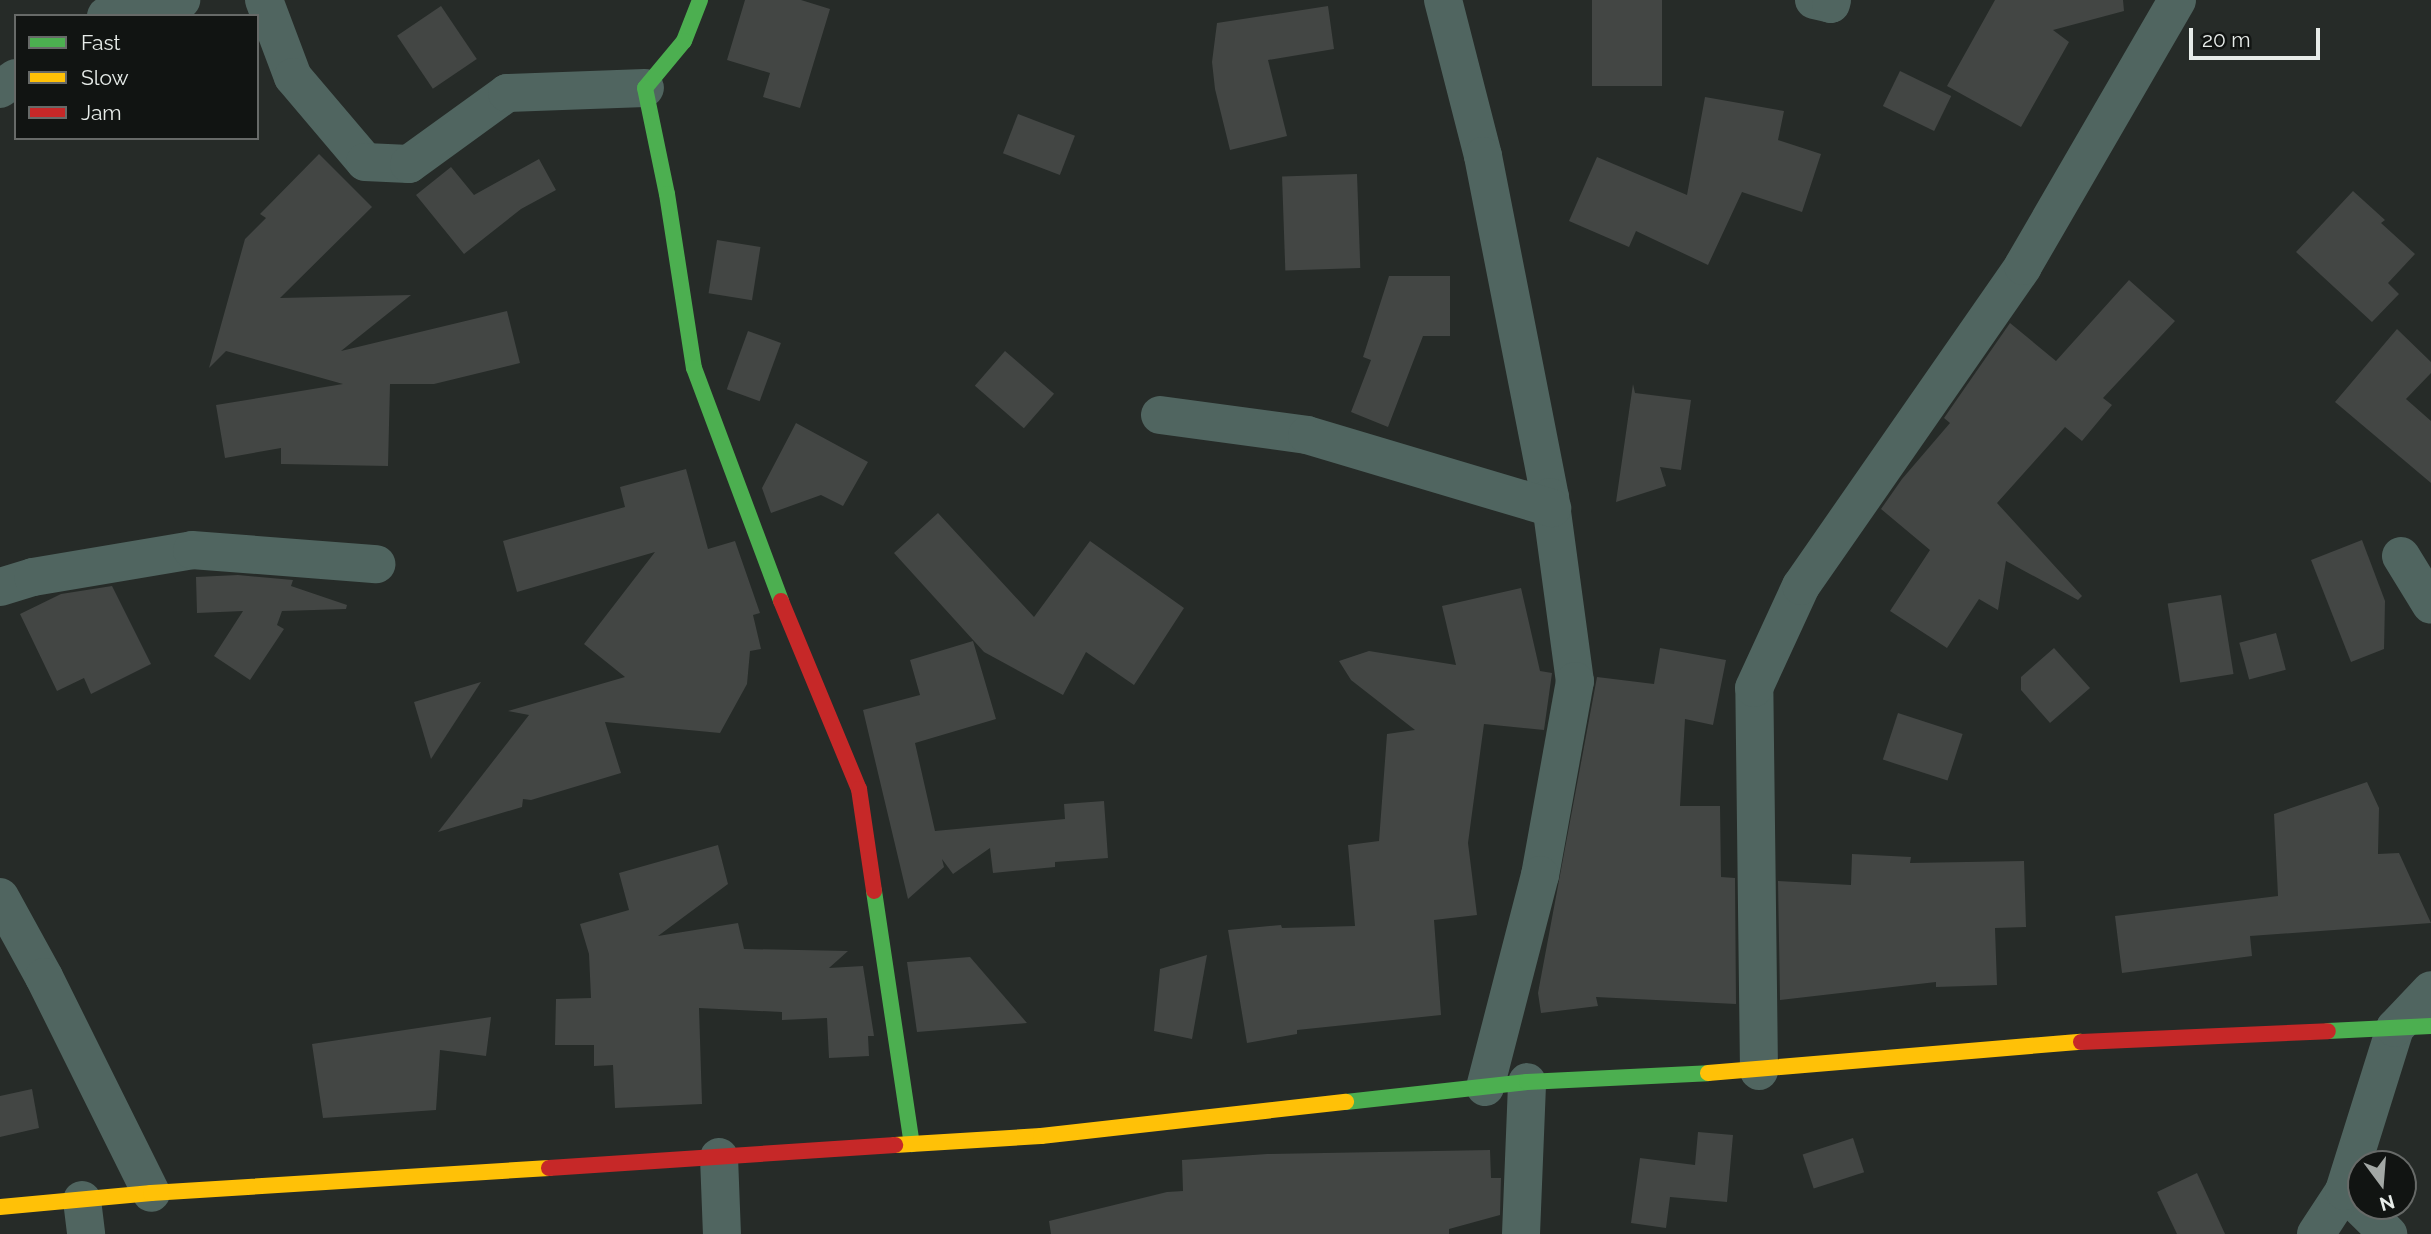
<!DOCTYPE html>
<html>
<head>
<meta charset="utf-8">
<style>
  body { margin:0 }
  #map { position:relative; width:2431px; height:1234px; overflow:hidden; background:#262b28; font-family:Raleway,sans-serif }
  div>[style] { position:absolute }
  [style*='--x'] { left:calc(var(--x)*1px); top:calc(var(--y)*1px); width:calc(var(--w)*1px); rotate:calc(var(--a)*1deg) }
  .building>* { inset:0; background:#434644; transform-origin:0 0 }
  .street>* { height:38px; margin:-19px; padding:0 19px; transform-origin:19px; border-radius:19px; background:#506560 }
  .fast>* { height:16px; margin:-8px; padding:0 8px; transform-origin:8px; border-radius:8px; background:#4caf50 }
  .slow>* { height:16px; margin:-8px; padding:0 8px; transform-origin:8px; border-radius:8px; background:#ffc107 }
  .jam>* { height:16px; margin:-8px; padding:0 8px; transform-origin:8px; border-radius:8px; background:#c62828 }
  span { translate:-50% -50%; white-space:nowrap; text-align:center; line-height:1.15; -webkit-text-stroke:5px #111412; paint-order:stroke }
  .legend { position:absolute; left:14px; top:14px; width:245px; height:126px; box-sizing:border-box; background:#111412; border:2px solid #676a68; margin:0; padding:9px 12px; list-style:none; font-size:21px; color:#e7ece9 }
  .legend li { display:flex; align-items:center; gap:14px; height:35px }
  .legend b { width:35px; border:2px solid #676a68 }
  .north { position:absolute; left:2347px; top:1150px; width:70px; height:70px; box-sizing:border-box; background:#111412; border:2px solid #676a68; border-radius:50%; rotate:164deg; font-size:19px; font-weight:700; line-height:28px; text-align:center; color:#e7ece9 }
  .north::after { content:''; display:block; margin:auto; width:24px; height:32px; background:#a3a8a5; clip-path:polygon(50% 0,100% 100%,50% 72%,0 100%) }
  .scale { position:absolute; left:2189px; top:28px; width:131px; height:32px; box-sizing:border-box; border:4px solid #e7ece9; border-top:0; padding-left:9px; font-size:21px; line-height:24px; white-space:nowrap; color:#e7ece9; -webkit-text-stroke:5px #111412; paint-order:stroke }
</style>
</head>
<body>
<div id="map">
  <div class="building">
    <i style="clip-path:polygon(745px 0,801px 0,830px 9px,800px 108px,763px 97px,770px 73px,727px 60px)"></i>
    <i style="left:1592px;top:0;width:70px;height:86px"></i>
    <i style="clip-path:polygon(1995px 0,2123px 0,2124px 11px,2053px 30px,2069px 42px,2021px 127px,1947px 86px)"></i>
    <i style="left:441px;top:6px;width:64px;height:53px;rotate:56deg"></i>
    <i style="clip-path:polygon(1328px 6px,1334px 49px,1268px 60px,1287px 136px,1230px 150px,1215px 89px,1212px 62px,1217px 23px)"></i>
    <i style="left:1900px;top:71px;width:57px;height:39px;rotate:26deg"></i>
    <i style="clip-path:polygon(1705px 97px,1784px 111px,1778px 140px,1821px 154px,1802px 212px,1742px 192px,1708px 265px,1636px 231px,1629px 247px,1569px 221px,1597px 157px,1687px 195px)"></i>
    <i style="left:1018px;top:114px;width:61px;height:42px;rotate:21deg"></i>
    <i style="clip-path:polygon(319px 154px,372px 207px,280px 298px,411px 295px,341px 351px,507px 311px,520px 363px,434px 384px,390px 384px,388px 466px,281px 464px,281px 448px,225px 458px,216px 405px,343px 384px,226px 351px,209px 368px,245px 239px,266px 218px,260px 214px)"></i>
    <i style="clip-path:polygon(539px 159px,556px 190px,521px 209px,464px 254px,416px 195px,451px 167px,474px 195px)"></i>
    <i style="left:1357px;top:174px;width:94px;height:75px;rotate:88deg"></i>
    <i style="clip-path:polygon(2353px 191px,2385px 220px,2381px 223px,2415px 254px,2388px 283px,2399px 294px,2372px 322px,2296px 252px)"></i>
    <i style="left:717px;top:240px;width:44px;height:54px;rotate:9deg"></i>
    <i style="clip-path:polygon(1389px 276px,1450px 276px,1450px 336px,1423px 336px,1388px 427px,1351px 412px,1371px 360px,1363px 357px)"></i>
    <i style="clip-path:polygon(2129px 280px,2175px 321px,2103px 398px,2112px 405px,2082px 441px,2065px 427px,1997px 503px,2082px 596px,2078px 600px,2006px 561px,1998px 610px,1979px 599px,1947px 648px,1890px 611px,1930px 550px,1881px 509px,1902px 479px,1950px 423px,1944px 418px,2010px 323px,2056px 361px)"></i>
    <i style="clip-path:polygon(2397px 329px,2431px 362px,2431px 373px,2406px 399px,2431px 421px,2431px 483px,2335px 402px)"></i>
    <i style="left:748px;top:331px;width:35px;height:62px;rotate:20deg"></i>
    <i style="left:1005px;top:351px;width:65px;height:46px;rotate:41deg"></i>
    <i style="clip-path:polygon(1633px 384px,1635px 393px,1691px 400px,1681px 470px,1660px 467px,1666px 486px,1616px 502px)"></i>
    <i style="clip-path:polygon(796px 423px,868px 462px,843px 506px,821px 495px,771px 513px,762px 488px)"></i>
    <i style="clip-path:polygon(686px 469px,708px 549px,735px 541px,760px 613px,753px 615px,761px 649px,750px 651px,747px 684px,720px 733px,605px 722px,621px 773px,531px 800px,523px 799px,522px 807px,438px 832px,529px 715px,508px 711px,625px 677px,584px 644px,655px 552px,517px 592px,503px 541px,625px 507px,620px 487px)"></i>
    <i style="clip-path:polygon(938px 513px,1034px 617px,1090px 541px,1184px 608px,1134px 685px,1086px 652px,1063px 695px,984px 652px,894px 553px)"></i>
    <i style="clip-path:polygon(2362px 540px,2385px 601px,2384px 649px,2351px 662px,2311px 560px)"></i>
    <i style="clip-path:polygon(238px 575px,293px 580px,291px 586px,347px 605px,346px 609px,282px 611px,277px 625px,284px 629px,250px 680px,214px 656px,243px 611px,197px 613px,196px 577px)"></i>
    <i style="clip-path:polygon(112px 586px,151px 664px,91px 694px,84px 678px,57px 691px,20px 614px,61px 594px)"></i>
    <i style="clip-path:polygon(1521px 588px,1540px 671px,1552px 673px,1544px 730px,1484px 724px,1468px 843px,1477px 915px,1434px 920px,1441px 1015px,1297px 1030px,1297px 1034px,1247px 1043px,1228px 930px,1281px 925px,1282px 928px,1355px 926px,1348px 845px,1379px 841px,1387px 734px,1415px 730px,1351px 680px,1339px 661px,1369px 651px,1456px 665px,1442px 606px)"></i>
    <i style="left:2221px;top:595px;width:80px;height:54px;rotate:81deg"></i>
    <i style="left:2276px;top:633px;width:38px;height:38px;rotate:75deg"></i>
    <i style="clip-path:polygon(973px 641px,996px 719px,915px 743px,935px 831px,1065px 819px,1064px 804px,1104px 801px,1108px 858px,1055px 862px,1055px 867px,993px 873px,990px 848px,953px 874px,942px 859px,944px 867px,908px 899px,863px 710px,920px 695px,910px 660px)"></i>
    <i style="clip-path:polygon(1660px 648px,1726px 660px,1713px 725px,1685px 719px,1680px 806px,1720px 806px,1721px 877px,1735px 878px,1736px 1004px,1596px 997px,1598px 1006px,1541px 1013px,1538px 993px,1597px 677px,1654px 684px)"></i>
    <i style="clip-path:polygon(2054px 648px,2090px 688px,2050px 723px,2021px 690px,2021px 677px)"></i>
    <i style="clip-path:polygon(481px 682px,431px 759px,414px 702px)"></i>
    <i style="left:1898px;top:713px;width:68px;height:49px;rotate:18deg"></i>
    <i style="clip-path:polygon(2367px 782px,2379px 808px,2378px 854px,2399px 853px,2431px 923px,2250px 936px,2252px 956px,2122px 973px,2115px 916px,2278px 896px,2274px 814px)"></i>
    <i style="clip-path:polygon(718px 845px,728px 884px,658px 936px,738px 923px,744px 949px,848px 951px,829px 968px,863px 966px,874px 1036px,868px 1036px,869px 1056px,829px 1058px,827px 1018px,782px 1020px,782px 1012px,699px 1008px,702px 1104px,615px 1108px,613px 1065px,594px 1066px,594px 1045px,555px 1045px,556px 999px,591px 998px,589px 954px,580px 924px,629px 910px,619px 873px)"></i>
    <i style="clip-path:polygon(1852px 854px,1911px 857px,1910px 863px,2024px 861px,2026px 927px,1995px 928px,1997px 985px,1936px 987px,1936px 982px,1780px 1000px,1778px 881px,1851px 885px)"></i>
    <i style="clip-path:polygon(1207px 955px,1192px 1039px,1154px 1031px,1160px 969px)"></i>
    <i style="clip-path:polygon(970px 957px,1027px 1023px,917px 1032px,907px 962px)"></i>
    <i style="clip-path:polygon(491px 1017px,486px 1056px,440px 1050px,436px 1110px,323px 1118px,312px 1044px)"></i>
    <i style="clip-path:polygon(32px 1089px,39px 1128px,0 1137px,0 1096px)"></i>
    <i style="clip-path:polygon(1698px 1132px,1733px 1135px,1727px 1202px,1670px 1197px,1666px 1228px,1631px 1223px,1640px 1158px,1695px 1165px)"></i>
    <i style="left:1853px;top:1138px;width:36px;height:53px;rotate:72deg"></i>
    <i style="clip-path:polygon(1490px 1150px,1491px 1178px,1501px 1178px,1500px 1215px,1449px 1229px,1449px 1234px,1051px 1234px,1049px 1221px,1167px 1192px,1183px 1191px,1182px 1160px,1267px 1154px)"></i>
    <i style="clip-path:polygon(2197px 1173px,2225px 1234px,2177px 1234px,2157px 1192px)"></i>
  </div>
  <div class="street">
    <i style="--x:264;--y:0;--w:82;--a:69.4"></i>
    <i style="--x:293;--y:77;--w:111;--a:49.7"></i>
    <i style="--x:365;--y:162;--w:44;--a:2.6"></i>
    <i style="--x:409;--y:164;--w:121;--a:-35.9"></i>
    <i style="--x:507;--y:93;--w:138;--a:-2.1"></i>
    <i style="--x:1443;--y:0;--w:161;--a:75.6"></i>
    <i style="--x:1483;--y:156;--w:348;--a:78.9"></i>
    <i style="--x:1550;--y:497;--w:186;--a:82.3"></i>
    <i style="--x:1575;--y:681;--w:197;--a:100.2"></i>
    <i style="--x:1540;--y:875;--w:219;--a:104.5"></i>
    <i style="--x:1814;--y:0;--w:17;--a:13"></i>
    <i style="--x:1831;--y:4;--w:4;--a:-76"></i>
    <i style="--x:106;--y:16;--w:77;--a:-12"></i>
    <i style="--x:0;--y:89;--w:19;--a:-35"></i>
    <i style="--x:1160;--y:415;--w:148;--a:7.7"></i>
    <i style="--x:1307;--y:435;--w:256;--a:16.6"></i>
    <i style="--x:2401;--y:556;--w:57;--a:58.5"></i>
    <i style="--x:0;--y:587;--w:34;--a:-17"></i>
    <i style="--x:33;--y:577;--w:161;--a:-9.6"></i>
    <i style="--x:192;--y:550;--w:185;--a:4.4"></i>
    <i style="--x:0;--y:897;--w:91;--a:61.2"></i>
    <i style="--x:44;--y:977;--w:241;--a:63.6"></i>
    <i style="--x:1759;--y:1071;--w:383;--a:-90.7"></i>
    <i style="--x:1754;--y:688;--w:112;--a:-65.3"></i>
    <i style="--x:1801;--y:586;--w:389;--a:-55.2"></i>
    <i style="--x:2023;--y:266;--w:307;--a:-59.9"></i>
    <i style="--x:719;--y:1157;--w:77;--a:87.8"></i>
    <i style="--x:2344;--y:1191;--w:62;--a:44.3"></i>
    <i style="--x:82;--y:1200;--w:34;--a:83"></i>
    <i style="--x:1521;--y:1234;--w:152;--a:-87.7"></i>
    <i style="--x:2316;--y:1234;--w:51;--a:-56.9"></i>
    <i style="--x:2344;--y:1191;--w:171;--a:-72.6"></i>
    <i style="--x:2395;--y:1028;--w:52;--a:-46.5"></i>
  </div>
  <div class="fast">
    <i style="--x:700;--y:0;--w:44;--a:111.3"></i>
    <i style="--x:684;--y:41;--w:61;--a:129.7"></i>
    <i style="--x:645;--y:88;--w:108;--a:78.3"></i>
    <i style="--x:667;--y:194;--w:176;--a:81.2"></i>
    <i style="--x:694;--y:368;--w:249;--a:69.5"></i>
    <i style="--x:874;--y:891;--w:256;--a:81.5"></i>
    <i style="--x:2328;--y:1031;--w:103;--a:-2.8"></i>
    <i style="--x:1346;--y:1102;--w:182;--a:-6.3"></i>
    <i style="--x:1527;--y:1082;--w:181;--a:-2.8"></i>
  </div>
  <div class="slow">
    <i style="--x:1708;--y:1073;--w:374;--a:-4.8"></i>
    <i style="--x:895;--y:1145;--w:146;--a:-3.5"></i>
    <i style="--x:1041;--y:1136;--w:307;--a:-6.4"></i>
    <i style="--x:0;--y:1207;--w:152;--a:-5.3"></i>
    <i style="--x:151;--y:1193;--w:399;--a:-3.6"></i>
  </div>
  <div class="jam">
    <i style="--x:781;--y:601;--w:204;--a:67.5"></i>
    <i style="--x:859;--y:789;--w:103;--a:81.6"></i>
    <i style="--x:2081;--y:1042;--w:247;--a:-2.5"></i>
    <i style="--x:549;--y:1168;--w:347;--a:-3.8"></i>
  </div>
  <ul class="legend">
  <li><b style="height:9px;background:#4caf50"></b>Fast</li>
  <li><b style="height:9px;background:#ffc107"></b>Slow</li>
  <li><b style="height:9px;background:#c62828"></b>Jam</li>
  </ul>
  <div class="north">N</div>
  <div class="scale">20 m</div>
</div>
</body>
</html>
